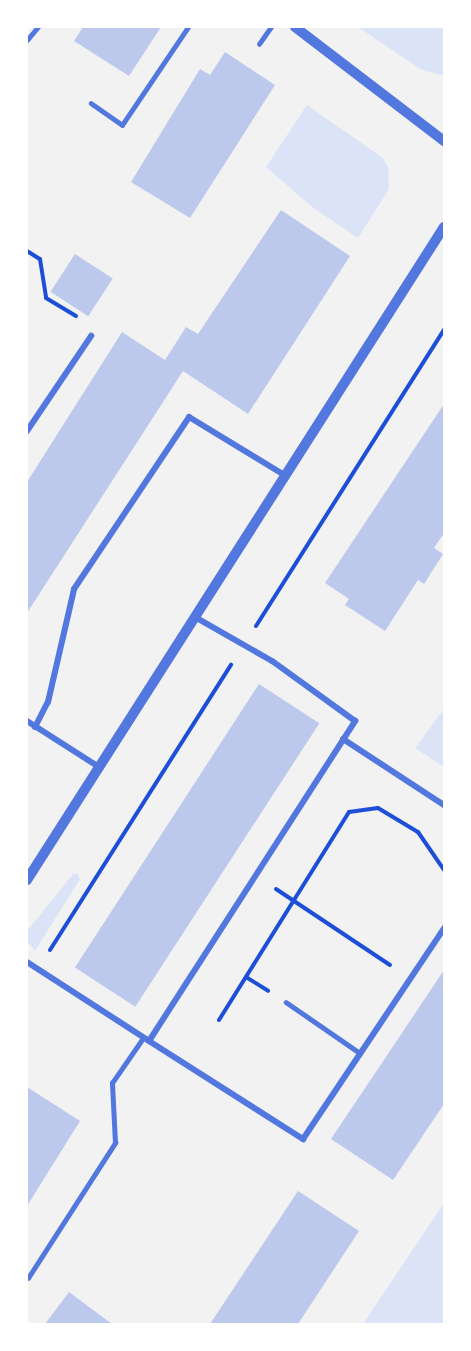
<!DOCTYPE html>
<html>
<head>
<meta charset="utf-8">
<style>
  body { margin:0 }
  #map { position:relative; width:471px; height:1351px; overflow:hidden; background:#f2f2f2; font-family:Arial,sans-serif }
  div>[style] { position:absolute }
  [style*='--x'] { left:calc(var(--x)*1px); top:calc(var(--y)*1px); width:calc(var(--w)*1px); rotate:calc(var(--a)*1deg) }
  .green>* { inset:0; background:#dbe4f7 }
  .building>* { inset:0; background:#bdc9ec; transform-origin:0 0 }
  .path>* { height:4px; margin:-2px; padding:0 2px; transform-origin:2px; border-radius:2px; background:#1d4ed8 }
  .service>* { height:4.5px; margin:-2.25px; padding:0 2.25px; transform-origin:2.25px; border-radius:2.25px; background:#5277de }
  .minor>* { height:6px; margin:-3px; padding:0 3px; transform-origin:3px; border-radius:3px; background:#5277de }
  .tertiary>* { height:10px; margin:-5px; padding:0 5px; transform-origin:5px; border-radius:5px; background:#5277de }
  span { translate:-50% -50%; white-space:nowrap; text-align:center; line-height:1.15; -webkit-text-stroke:6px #fff; paint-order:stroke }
  .frame { position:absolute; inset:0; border:28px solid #fff; pointer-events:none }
</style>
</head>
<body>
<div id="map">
  <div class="green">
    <i style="clip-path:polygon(358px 27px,444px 27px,444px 76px,420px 69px)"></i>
    <i style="clip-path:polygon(307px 105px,383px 158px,388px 167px,389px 189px,358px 238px,312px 207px,266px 167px)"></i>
    <i style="clip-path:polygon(444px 709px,444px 767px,415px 748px)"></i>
    <i style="clip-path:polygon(77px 873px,80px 879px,35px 951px,27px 941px,27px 931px,73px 874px)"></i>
    <i style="clip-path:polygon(444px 1203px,444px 1324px,363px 1324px)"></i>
  </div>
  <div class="building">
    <i style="clip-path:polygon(83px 27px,161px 27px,129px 76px,74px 41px)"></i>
    <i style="clip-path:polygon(225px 52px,275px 85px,190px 218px,131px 182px,200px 69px,210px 75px)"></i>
    <i style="clip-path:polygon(281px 210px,350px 256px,248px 414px,183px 371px,27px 613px,27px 482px,122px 332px,165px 360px,186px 327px,198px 334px)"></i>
    <i style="left:75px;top:254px;width:45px;height:45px;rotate:33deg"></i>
    <i style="clip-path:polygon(444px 404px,444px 533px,434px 548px,443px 554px,424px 584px,418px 580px,385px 631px,345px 605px,349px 599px,325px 583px)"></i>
    <i style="left:259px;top:684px;width:72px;height:338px;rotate:33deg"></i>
    <i style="clip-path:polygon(444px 970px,444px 1104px,393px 1180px,331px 1139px)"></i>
    <i style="clip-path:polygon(27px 1087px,80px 1121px,27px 1206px)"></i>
    <i style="clip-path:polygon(298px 1191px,359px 1231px,298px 1324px,210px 1324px)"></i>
    <i style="clip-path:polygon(69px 1292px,112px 1324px,45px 1324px)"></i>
  </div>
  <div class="path">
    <i style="--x:27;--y:251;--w:15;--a:32"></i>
    <i style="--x:40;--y:259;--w:39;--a:81"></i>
    <i style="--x:46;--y:298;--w:35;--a:31"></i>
    <i style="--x:256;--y:626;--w:351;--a:-57.6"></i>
    <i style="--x:276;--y:889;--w:137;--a:33.7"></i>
    <i style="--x:50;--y:950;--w:338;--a:-57.6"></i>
    <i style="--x:246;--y:977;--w:26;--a:32"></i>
    <i style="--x:219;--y:1020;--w:245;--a:-58"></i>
    <i style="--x:349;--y:812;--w:29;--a:-8"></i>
    <i style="--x:378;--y:808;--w:47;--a:31"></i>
    <i style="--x:418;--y:832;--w:46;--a:55.6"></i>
  </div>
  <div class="service">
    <i style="--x:27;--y:40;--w:17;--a:-50"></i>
    <i style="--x:259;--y:44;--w:21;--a:-55"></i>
    <i style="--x:91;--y:103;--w:38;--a:35"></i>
    <i style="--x:122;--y:125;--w:118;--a:-56"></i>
    <i style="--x:286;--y:1002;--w:90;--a:34.6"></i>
    <i style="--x:28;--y:1278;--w:161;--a:-57.2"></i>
    <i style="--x:115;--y:1143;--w:60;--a:-92.9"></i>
    <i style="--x:112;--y:1083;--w:55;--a:-55.4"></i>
  </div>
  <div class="minor">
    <i style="--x:27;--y:431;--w:115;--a:-56"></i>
    <i style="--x:27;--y:721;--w:85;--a:32.6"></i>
    <i style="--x:35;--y:727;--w:28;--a:-63"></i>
    <i style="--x:48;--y:702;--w:116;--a:-77"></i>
    <i style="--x:74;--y:589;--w:207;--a:-56.2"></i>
    <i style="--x:189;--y:417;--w:114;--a:31.3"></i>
    <i style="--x:343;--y:739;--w:121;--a:33.2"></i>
    <i style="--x:27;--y:962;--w:145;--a:32.9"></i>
    <i style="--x:149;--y:1041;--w:381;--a:-57.2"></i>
    <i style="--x:355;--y:721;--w:102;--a:-144.1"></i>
    <i style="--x:272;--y:661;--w:89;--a:-150.3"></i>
    <i style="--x:149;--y:1041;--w:183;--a:32.5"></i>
    <i style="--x:303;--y:1139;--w:254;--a:-56.2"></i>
  </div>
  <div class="tertiary">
    <i style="--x:295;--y:27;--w:188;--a:37.4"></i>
    <i style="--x:27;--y:880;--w:775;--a:-57.44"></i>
  </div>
  <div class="frame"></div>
</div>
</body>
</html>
